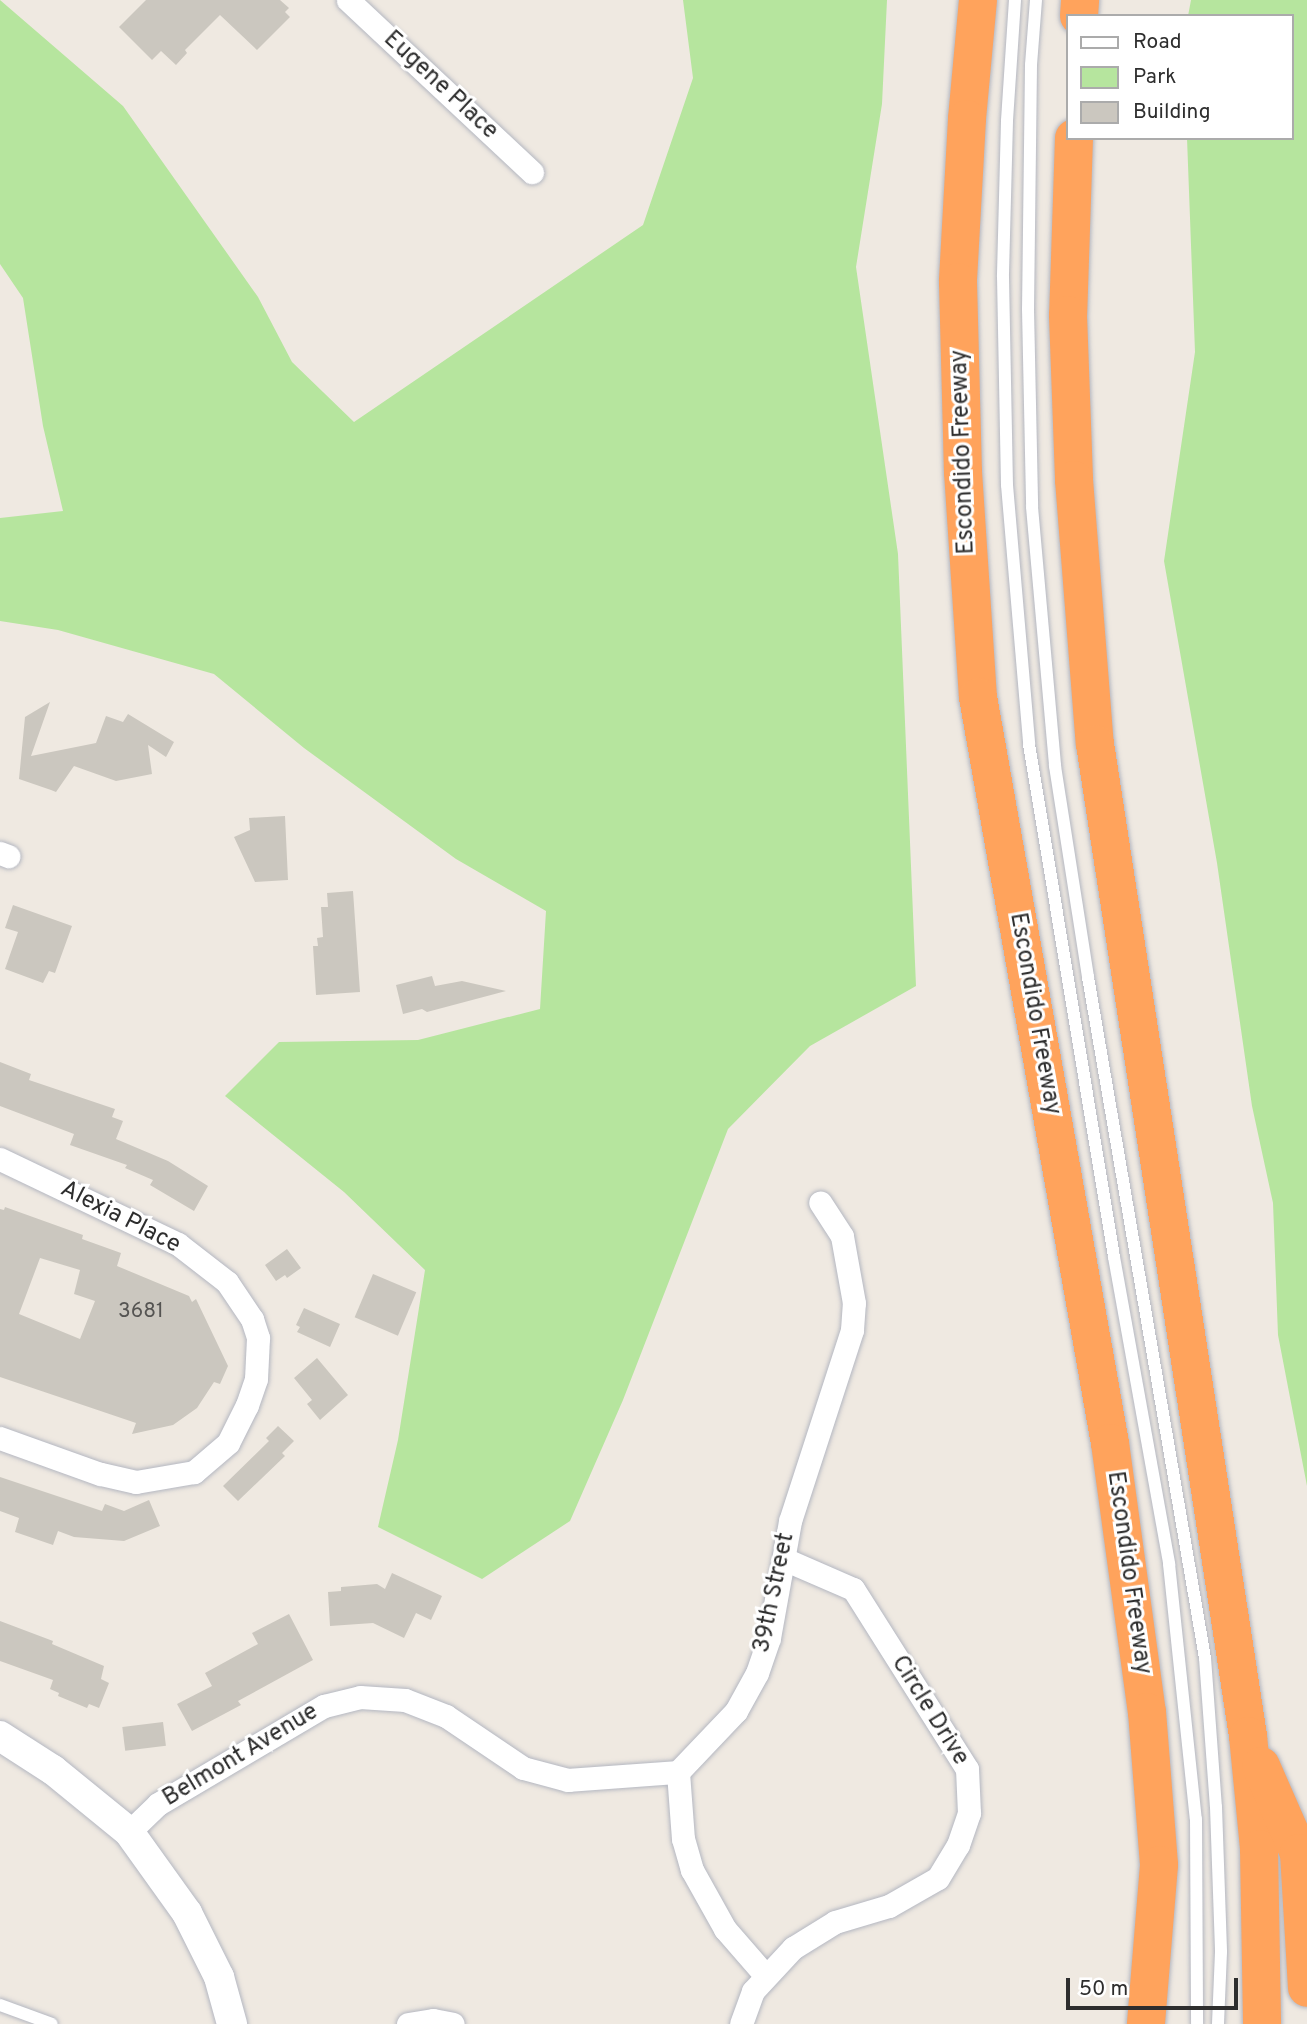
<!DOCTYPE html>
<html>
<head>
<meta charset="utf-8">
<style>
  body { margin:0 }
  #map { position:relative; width:1307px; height:2024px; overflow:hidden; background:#efe9e1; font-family:Overpass,sans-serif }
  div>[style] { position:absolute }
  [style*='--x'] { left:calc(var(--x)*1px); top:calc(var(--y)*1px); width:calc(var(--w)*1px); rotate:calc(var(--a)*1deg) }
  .green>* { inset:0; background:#b6e59e }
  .building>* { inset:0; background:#cbc7bf; transform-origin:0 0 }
  .roads { filter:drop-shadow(0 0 2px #b4b7c1) drop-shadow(0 0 2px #b4b7c1) }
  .service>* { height:12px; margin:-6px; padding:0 6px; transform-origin:6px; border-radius:6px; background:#fff }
  .minor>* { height:23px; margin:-11.5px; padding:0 11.5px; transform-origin:11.5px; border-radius:11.5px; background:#fff }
  .tertiary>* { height:30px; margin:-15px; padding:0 15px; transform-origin:15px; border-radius:15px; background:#fff }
  .motorway>* { height:38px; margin:-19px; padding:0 19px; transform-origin:19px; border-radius:19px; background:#ffa35c }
  span { translate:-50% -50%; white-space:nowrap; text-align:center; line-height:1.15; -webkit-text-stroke:6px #fff; paint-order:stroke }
  .number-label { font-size:21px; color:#555452 }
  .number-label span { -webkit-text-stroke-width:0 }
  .street-label { font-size:24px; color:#2e2e2e }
  .legend { position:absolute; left:1066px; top:14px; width:228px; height:126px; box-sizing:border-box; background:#fff; border:2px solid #ababab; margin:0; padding:9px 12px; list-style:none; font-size:21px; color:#2e2e2e }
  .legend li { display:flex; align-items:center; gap:14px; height:35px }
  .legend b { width:35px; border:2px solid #ababab }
  .scale { position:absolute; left:1066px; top:1978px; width:172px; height:32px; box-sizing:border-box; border:4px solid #2e2e2e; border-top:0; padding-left:9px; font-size:21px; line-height:24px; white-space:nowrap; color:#2e2e2e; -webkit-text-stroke:5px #fff; paint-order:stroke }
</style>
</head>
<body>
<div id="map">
  <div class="green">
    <i style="clip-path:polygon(0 0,123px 106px,258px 297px,292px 362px,354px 422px,643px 225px,693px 78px,683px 0,887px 0,882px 104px,856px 267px,898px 554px,916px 986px,810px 1046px,728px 1129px,623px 1400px,570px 1521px,482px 1579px,378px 1527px,398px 1440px,425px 1270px,344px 1192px,225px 1096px,279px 1042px,418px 1040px,540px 1009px,546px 911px,456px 859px,304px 748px,214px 674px,58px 630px,0 621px,0 518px,63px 511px,43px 426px,23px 298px,0 264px)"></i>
    <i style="clip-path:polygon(1191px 0,1307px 0,1307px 1486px,1278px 1335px,1273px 1203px,1252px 1106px,1217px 863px,1164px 561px,1195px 352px,1187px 138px,1291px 138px,1291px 16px,1188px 16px)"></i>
  </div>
  <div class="building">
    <i style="clip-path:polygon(146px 0,280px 0,289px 8px,285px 12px,290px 17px,257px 50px,220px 15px,185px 50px,187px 53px,176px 65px,161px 51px,152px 60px,119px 27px)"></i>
    <i style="clip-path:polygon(50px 702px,31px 756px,96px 743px,106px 716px,123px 722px,128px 714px,174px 742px,166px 757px,148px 745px,152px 774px,116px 781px,74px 766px,56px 792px,51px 790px,19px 779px,25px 717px)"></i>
    <i style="clip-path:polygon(285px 816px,288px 880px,255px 882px,234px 837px,250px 830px,249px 818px)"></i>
    <i style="clip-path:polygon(353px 891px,360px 992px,316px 995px,313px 946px,318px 946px,317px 938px,323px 937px,321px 907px,328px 907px,327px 893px)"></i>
    <i style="clip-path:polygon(13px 905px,72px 926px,55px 973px,49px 971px,43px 983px,5px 969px,18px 932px,5px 928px)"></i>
    <i style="clip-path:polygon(432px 976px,435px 986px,462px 981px,506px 991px,427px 1012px,422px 1009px,403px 1014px,396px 985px)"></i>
    <i style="clip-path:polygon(0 1062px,31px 1074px,29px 1080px,115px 1109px,112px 1117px,123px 1121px,116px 1139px,168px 1161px,208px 1186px,194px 1211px,150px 1185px,153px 1180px,125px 1168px,127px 1165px,70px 1145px,74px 1134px,0 1106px)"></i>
    <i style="clip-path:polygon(evenodd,5px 1207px,83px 1235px,82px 1239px,121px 1253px,117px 1266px,189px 1296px,192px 1302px,196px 1299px,228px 1366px,220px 1384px,214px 1382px,197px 1408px,173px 1425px,132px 1434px,136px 1423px,0 1377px,0 1209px,4px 1210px,5px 1207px,40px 1258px,80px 1270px,74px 1294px,95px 1301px,80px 1339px,19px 1314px,40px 1258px)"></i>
    <i style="clip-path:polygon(287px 1249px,301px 1268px,287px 1278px,285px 1275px,276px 1281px,265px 1265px)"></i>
    <i style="left:373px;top:1274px;width:47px;height:47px;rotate:23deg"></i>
    <i style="clip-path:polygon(304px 1308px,340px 1324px,330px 1347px,297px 1332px,300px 1327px,296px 1325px)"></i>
    <i style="clip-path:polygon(317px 1358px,348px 1395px,320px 1420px,307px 1404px,312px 1400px,294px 1378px)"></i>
    <i style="clip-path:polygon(278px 1426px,294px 1441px,282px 1453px,285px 1456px,238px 1501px,223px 1486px,269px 1441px,266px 1438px)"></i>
    <i style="clip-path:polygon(0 1477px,102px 1511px,105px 1504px,124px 1511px,149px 1500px,160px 1526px,124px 1541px,74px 1537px,58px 1531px,53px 1545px,15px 1532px,19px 1518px,0 1511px)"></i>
    <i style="clip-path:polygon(392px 1573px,442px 1596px,431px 1620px,416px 1613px,404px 1638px,373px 1623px,330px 1626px,328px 1592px,341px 1591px,341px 1587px,377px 1584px,385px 1589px)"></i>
    <i style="clip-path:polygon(289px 1614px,313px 1660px,238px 1701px,241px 1705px,192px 1731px,177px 1704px,212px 1686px,205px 1673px,258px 1644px,252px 1633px)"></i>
    <i style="clip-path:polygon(0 1621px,53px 1641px,52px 1644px,104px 1666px,101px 1679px,109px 1683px,99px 1708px,89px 1704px,87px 1708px,58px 1696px,59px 1693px,50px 1689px,53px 1680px,0 1661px)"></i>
    <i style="left:163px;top:1722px;width:24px;height:41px;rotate:83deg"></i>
  </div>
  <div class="roads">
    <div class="service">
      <i style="--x:1015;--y:0;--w:121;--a:93.8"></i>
      <i style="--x:1007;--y:121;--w:156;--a:91.5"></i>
      <i style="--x:1003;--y:277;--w:208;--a:88.9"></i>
      <i style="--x:1007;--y:485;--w:260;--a:85.1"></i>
      <i style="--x:1029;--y:744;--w:520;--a:80.59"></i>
      <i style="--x:1114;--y:1257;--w:312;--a:79.8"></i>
      <i style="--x:1169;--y:1564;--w:256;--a:84"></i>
      <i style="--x:1196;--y:1819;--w:205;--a:89.7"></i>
      <i style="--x:1036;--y:0;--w:65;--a:94.4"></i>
      <i style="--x:1031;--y:65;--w:244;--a:90.7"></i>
      <i style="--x:1028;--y:309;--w:198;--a:88.8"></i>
      <i style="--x:1032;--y:507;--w:260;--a:84.9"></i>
      <i style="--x:1055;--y:766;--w:214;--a:81.1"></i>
      <i style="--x:1088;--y:977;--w:691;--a:80.25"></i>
      <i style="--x:1205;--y:1658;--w:149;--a:85.8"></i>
      <i style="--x:1216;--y:1807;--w:145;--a:88"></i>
      <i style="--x:1221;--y:1952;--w:72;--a:92.4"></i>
      <i style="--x:0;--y:2005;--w:55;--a:20.1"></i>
    </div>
    <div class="minor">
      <i style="--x:348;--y:0;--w:252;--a:43.1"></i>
      <i style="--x:0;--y:853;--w:9;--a:21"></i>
      <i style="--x:0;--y:1159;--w:197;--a:25.5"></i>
      <i style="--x:178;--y:1244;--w:62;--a:37.8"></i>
      <i style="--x:227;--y:1282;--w:45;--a:56"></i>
      <i style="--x:252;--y:1319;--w:20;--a:72"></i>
      <i style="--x:258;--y:1338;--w:41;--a:92.8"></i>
      <i style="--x:256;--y:1379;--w:28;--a:109"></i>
      <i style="--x:247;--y:1405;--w:42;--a:116.6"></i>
      <i style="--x:228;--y:1443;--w:45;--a:139.5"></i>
      <i style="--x:194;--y:1472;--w:59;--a:170.2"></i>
      <i style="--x:136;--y:1482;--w:37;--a:-167"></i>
      <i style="--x:100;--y:1474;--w:106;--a:-160.2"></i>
      <i style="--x:129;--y:1832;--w:40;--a:-44"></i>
      <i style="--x:158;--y:1804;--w:193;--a:-30.6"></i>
      <i style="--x:324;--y:1706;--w:37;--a:-14"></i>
      <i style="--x:360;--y:1697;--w:45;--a:3.8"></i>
      <i style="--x:405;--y:1700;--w:44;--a:21.3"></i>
      <i style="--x:446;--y:1716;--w:93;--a:34"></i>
      <i style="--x:523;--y:1768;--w:47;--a:14.9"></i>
      <i style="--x:568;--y:1780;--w:110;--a:-4.2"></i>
      <i style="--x:765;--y:1975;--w:61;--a:-131"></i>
      <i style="--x:725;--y:1929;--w:68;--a:-119.2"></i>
      <i style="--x:692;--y:1870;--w:32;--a:-106"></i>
      <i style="--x:683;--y:1839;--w:67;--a:-94.3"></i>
      <i style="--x:678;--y:1772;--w:84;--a:-46.4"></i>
      <i style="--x:736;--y:1711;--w:43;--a:-61.1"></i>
      <i style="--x:757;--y:1673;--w:37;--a:-71"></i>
      <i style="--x:769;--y:1638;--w:119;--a:-79.8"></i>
      <i style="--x:790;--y:1521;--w:201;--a:-72"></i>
      <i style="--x:852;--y:1330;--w:27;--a:-86"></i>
      <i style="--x:854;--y:1303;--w:68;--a:-100.2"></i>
      <i style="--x:842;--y:1236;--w:40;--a:-122.9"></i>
      <i style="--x:408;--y:2024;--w:25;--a:-9"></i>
      <i style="--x:433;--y:2020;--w:20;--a:11"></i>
      <i style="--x:741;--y:2024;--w:35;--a:-70"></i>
      <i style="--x:753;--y:1991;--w:59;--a:-47.1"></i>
      <i style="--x:793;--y:1948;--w:49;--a:-31.8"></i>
      <i style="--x:835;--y:1922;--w:56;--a:-16.5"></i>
      <i style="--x:889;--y:1906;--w:56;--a:-29.7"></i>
      <i style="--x:938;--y:1878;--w:39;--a:-59"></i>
      <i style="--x:958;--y:1845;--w:34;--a:-71"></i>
      <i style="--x:969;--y:1813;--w:44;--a:-92.6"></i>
      <i style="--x:967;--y:1769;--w:213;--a:-122.3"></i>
      <i style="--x:853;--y:1589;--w:75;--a:-156.5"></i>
    </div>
    <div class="tertiary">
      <i style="--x:0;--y:1736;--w:63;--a:32.7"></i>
      <i style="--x:53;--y:1770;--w:98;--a:39.2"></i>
      <i style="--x:129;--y:1832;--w:100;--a:54.4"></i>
      <i style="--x:187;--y:1913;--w:72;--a:63.4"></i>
      <i style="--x:219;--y:1977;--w:49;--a:74.5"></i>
    </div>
    <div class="motorway">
      <i style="--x:978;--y:0;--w:120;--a:95.3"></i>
      <i style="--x:967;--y:119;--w:163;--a:93.2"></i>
      <i style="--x:958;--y:282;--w:190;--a:88.5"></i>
      <i style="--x:963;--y:472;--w:225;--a:86.2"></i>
      <i style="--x:978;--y:697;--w:758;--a:79.97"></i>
      <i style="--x:1110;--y:1443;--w:272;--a:82.2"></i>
      <i style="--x:1147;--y:1712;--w:153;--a:85.5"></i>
      <i style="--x:1159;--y:1865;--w:160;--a:94.7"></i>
      <i style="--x:1079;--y:16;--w:16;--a:-86"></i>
      <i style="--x:1074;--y:138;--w:177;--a:91.9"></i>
      <i style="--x:1068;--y:315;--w:165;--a:87.9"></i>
      <i style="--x:1074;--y:480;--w:265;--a:85.5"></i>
      <i style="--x:1095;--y:744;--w:1004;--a:81.23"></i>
      <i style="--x:1248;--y:1736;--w:114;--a:84.4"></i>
      <i style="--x:1259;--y:1849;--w:175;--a:89"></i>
      <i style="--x:1261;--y:1766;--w:95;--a:66.4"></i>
      <i style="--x:1299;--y:1853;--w:135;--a:86.6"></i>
    </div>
  </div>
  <div class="number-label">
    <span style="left:141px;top:1312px">3681</span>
  </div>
  <div class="street-label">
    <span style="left:440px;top:86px;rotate:43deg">Eugene Place</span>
    <span style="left:964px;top:452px;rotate:-92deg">Escondido Freeway</span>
    <span style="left:1034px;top:1014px;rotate:80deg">Escondido Freeway</span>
    <span style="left:120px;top:1218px;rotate:27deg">Alexia Place</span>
    <span style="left:1128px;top:1573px;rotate:82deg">Escondido Freeway</span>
    <span style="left:775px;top:1593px;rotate:-78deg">39th Street</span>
    <span style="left:929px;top:1711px;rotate:58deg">Circle Drive</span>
    <span style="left:241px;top:1756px;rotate:-31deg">Belmont Avenue</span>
  </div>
  <ul class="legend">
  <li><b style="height:9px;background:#fff"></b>Road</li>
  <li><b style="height:19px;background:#b6e59e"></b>Park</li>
  <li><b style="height:19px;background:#cbc7bf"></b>Building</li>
  </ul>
  <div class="scale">50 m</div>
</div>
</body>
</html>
